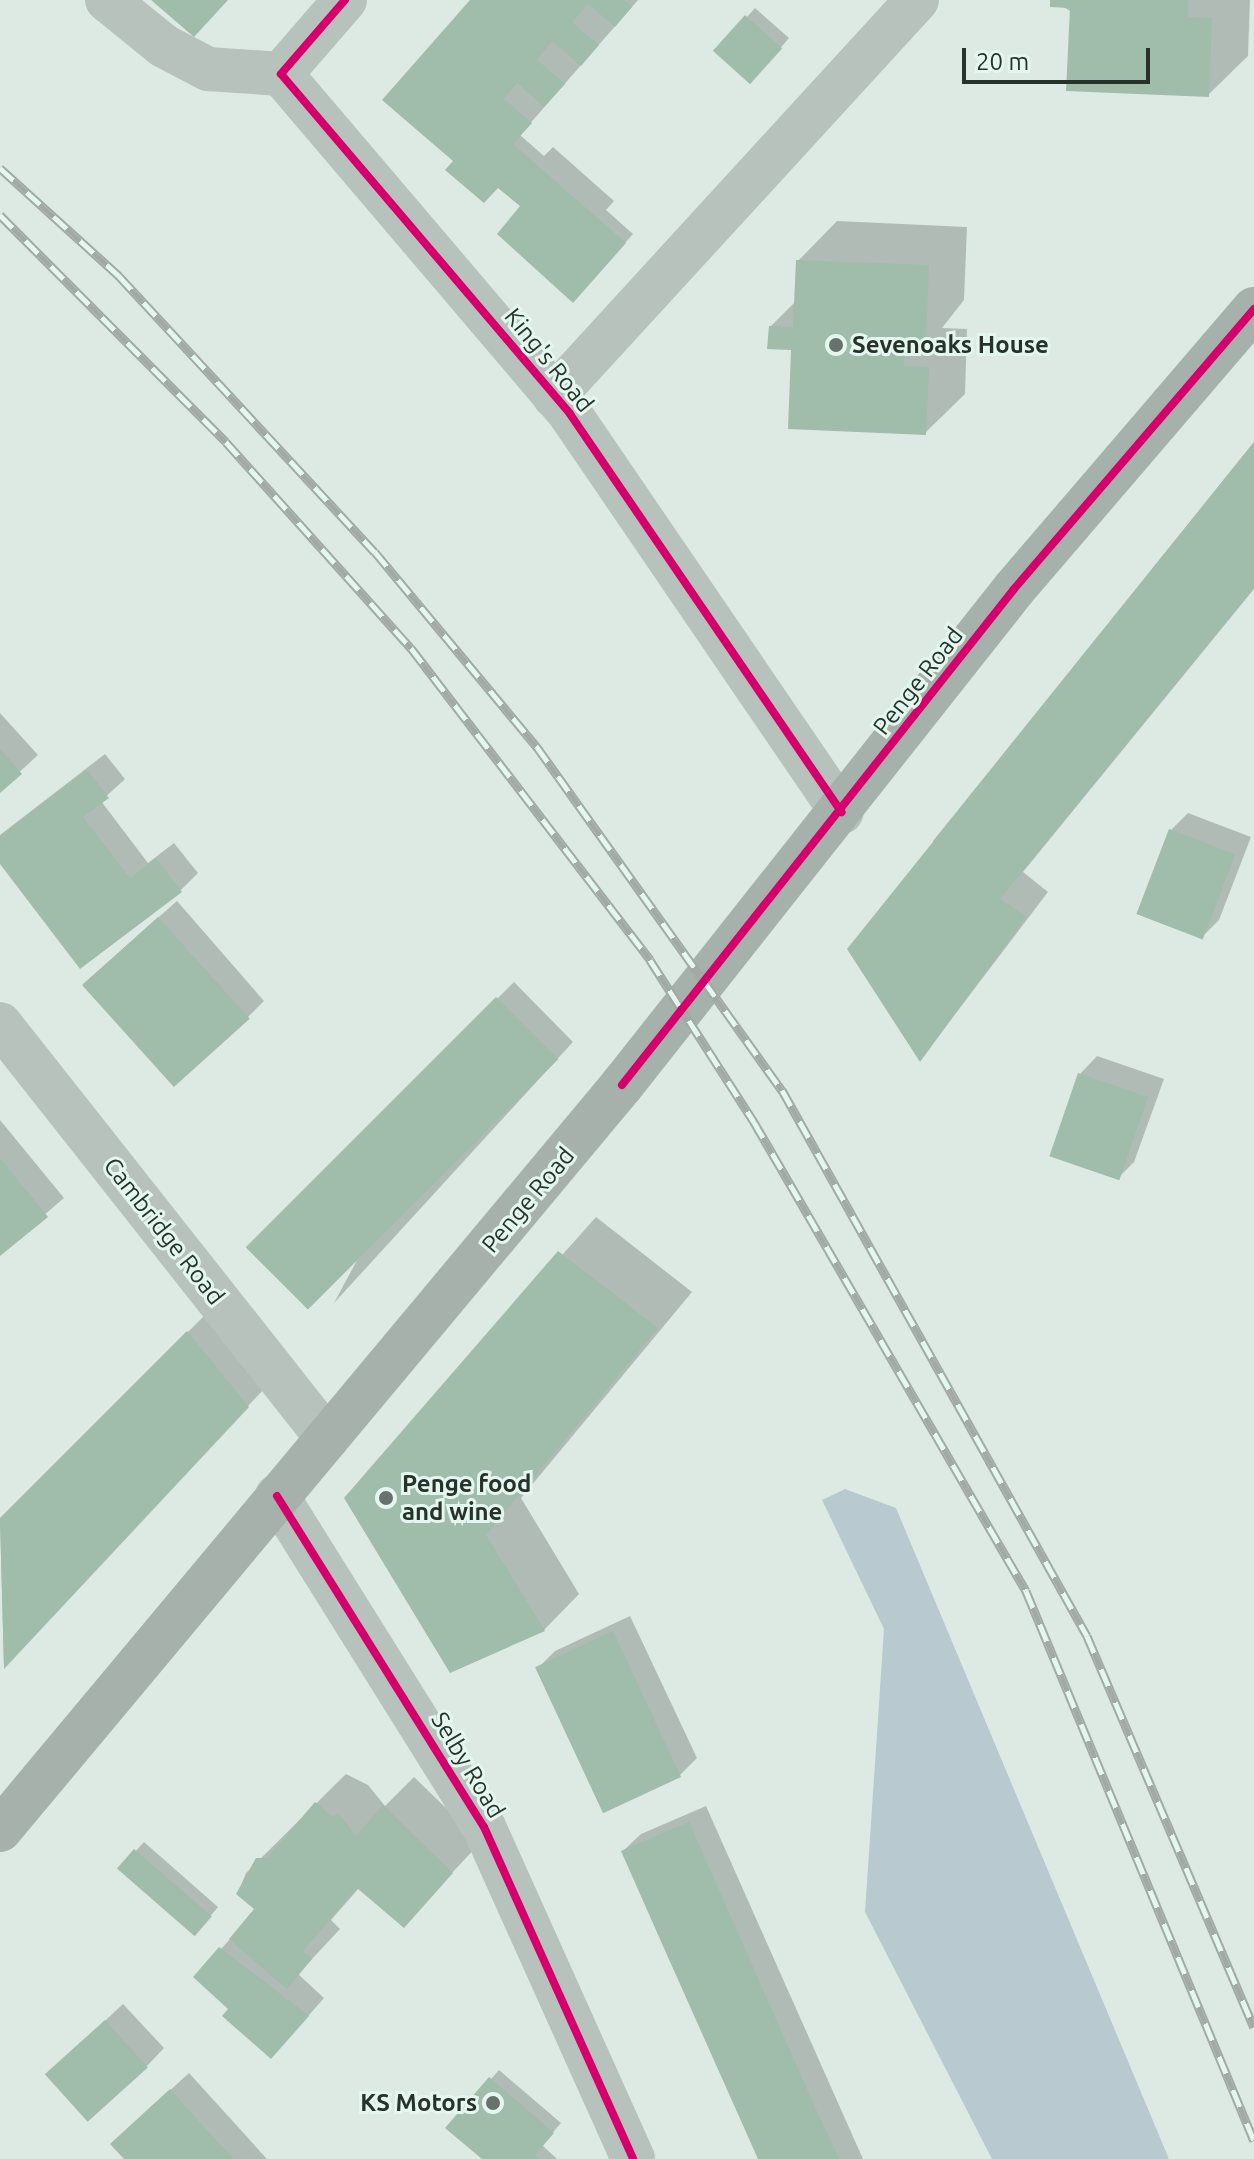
<!DOCTYPE html>
<html>
<head>
<meta charset="utf-8">
<style>
  body { margin:0 }
  #map { position:relative; width:1254px; height:2159px; overflow:hidden; background:#ddeae4; font-family:Ubuntu,sans-serif }
  div>[style] { position:absolute }
  [style*='--x'] { left:calc(var(--x)*1px); top:calc(var(--y)*1px); width:calc(var(--w)*1px); rotate:calc(var(--a)*1deg) }
  .green>* { inset:0; background:#b8cacf }
  .shadow>* { inset:0; background:#0003 }
  .building>* { inset:0; background:#a0bcaa; transform-origin:0 0 }
  .minor>* { height:44px; margin:-22px; padding:0 22px; transform-origin:22px; border-radius:22px; background:#b7c2bd }
  .major>* { height:44px; margin:-22px; padding:0 22px; transform-origin:22px; border-radius:22px; background:#a6b1ab }
  .rail>* { height:9px; margin-top:-4.5px; transform-origin:0; background:repeating-linear-gradient(90deg,#e4f7ef 0 18px,#a1aaa5 0 36px); box-sizing:border-box; border-block:2px solid #a1aaa5 }
  .cycleway>* { height:8px; margin:-4px; padding:0 4px; transform-origin:4px; border-radius:4px; background:#d6006c }
  .dots>* { width:22px; height:22px; translate:-50% -50%; box-sizing:border-box; border:4px solid #e4f7ef; border-radius:50% }
  span { translate:-50% -50%; white-space:nowrap; text-align:center; line-height:1.15; -webkit-text-stroke:6px #e4f7ef; paint-order:stroke }
  .poi-label { font-size:24px; color:#26322a; font-weight:700 }
  .left { translate:0 -50%; text-align:left }
  .right { translate:-100% -50%; text-align:right }
  .street-label { font-size:24px; color:#26322a }
  .scale { position:absolute; left:962px; top:48px; width:188px; height:36px; box-sizing:border-box; border:4px solid #26322a; border-top:0; padding-left:10px; font-size:24px; line-height:28px; white-space:nowrap; color:#26322a; -webkit-text-stroke:6px #e4f7ef; paint-order:stroke }
</style>
</head>
<body>
<div id="map">
  <div class="green">
    <i style="clip-path:polygon(845px 1489px,896px 1508px,1169px 2159px,992px 2159px,865px 1912px,884px 1629px,822px 1500px)"></i>
  </div>
  <div class="shadow">
    <i style="clip-path:polygon(473px 0,638px 0,520px 135px,544px 156px,553px 147px,614px 201px,606px 210px,633px 234px,582px 291px,523px 206px,465px 150px)"></i>
    <i style="clip-path:polygon(1052px 0,1250px 0,1248px 56px,1208px 95px)"></i>
    <i style="clip-path:polygon(755px 8px,789px 38px,760px 72px,747px 17px)"></i>
    <i style="clip-path:polygon(837px 221px,967px 227px,964px 300px,942px 328px,967px 329px,965px 394px,925px 433px,771px 326px,796px 301px,798px 261px)"></i>
    <i style="clip-path:polygon(1254px 442px,1254px 589px,1023px 872px,1048px 892px,921px 1059px,933px 841px)"></i>
    <i style="clip-path:polygon(0 713px,38px 755px,0 790px)"></i>
    <i style="clip-path:polygon(105px 754px,125px 779px,101px 801px,148px 863px,174px 843px,198px 873px,181px 890px,0 860px,0 835px)"></i>
    <i style="clip-path:polygon(1188px 813px,1251px 837px,1219px 920px,1201px 938px,1171px 830px)"></i>
    <i style="clip-path:polygon(177px 901px,264px 1001px,247px 1018px,83px 984px)"></i>
    <i style="clip-path:polygon(514px 982px,573px 1042px,334px 1303px,497px 999px)"></i>
    <i style="clip-path:polygon(1097px 1056px,1164px 1079px,1134px 1162px,1117px 1179px,1051px 1155px,1080px 1074px)"></i>
    <i style="clip-path:polygon(0 1120px,64px 1198px,0 1253px)"></i>
    <i style="clip-path:polygon(596px 1217px,692px 1292px,521px 1498px,579px 1594px,544px 1630px,346px 1498px)"></i>
    <i style="clip-path:polygon(205px 1315px,265px 1388px,4px 1666px,0 1520px)"></i>
    <i style="clip-path:polygon(630px 1616px,697px 1758px,680px 1775px,538px 1668px,555px 1651px)"></i>
    <i style="clip-path:polygon(346px 1774px,368px 1785px,385px 1806px,414px 1777px,481px 1842px,403px 1925px,359px 1888px,331px 1920px,340px 1929px,298px 1974px,324px 1998px,288px 2039px,231px 2008px,196px 1977px,257px 1909px,238px 1893px,246px 1873px)"></i>
    <i style="clip-path:polygon(706px 1806px,863px 2159px,760px 2159px,623px 1851px,641px 1834px)"></i>
    <i style="clip-path:polygon(144px 1842px,218px 1907px,203px 1925px,120px 1868px)"></i>
    <i style="clip-path:polygon(123px 2004px,164px 2048px,147px 2066px,65px 2058px)"></i>
    <i style="clip-path:polygon(499px 2070px,561px 2123px,542px 2145px,557px 2159px,485px 2159px,491px 2079px)"></i>
    <i style="clip-path:polygon(189px 2073px,267px 2159px,126px 2159px,130px 2127px)"></i>
  </div>
  <div class="building">
    <i style="clip-path:polygon(151px 0,228px 0,194px 37px)"></i>
    <i style="clip-path:polygon(470px 0,624px 0,632px 7px,615px 27px,588px 4px,572px 22px,599px 45px,581px 66px,552px 41px,537px 60px,565px 84px,544px 107px,517px 83px,504px 99px,532px 123px,513px 144px,626px 243px,573px 303px,497px 234px,520px 206px,498px 188px,484px 203px,445px 170px,453px 161px,382px 100px)"></i>
    <i style="clip-path:polygon(1050px 0,1188px 0,1188px 17px,1212px 18px,1209px 97px,1066px 91px,1070px 8px,1050px 7px)"></i>
    <i style="left:745px;top:15px;width:50px;height:48px;rotate:42deg"></i>
    <i style="clip-path:polygon(796px 260px,929px 265px,926px 341px,905px 340px,904px 366px,929px 367px,926px 435px,788px 429px,791px 350px,767px 349px,769px 326px,793px 327px)"></i>
    <i style="clip-path:polygon(1254px 442px,1254px 588px,1000px 899px,1026px 917px,920px 1062px,847px 949px)"></i>
    <i style="clip-path:polygon(0 748px,22px 774px,0 793px)"></i>
    <i style="clip-path:polygon(87px 770px,109px 798px,83px 817px,130px 878px,156px 858px,182px 892px,80px 969px,0 864px,0 836px)"></i>
    <i style="left:1169px;top:829px;width:71px;height:91px;rotate:21deg"></i>
    <i style="left:158px;top:917px;width:137px;height:102px;rotate:48deg"></i>
    <i style="left:496px;top:997px;width:88px;height:354px;rotate:45deg"></i>
    <i style="left:1078px;top:1073px;width:74px;height:88px;rotate:19deg"></i>
    <i style="clip-path:polygon(0 1158px,48px 1217px,0 1256px)"></i>
    <i style="clip-path:polygon(558px 1251px,658px 1328px,486px 1535px,545px 1631px,450px 1673px,344px 1498px)"></i>
    <i style="clip-path:polygon(187px 1331px,249px 1407px,4px 1669px,0 1518px)"></i>
    <i style="left:613px;top:1631px;width:161px;height:86px;rotate:65deg"></i>
    <i style="clip-path:polygon(315px 1802px,332px 1816px,338px 1813px,356px 1836px,383px 1805px,453px 1873px,404px 1928px,357px 1888px,303px 1951px,312px 1959px,287px 1989px,229px 1939px,254px 1909px,236px 1894px,256px 1858px,267px 1858px)"></i>
    <i style="clip-path:polygon(689px 1822px,814px 2105px,839px 2159px,758px 2159px,663px 1946px,621px 1851px)"></i>
    <i style="left:134px;top:1849px;width:103px;height:26px;rotate:41deg"></i>
    <i style="clip-path:polygon(219px 1947px,309px 2016px,271px 2059px,222px 2016px,228px 2009px,193px 1977px)"></i>
    <i style="left:105px;top:2020px;width:64px;height:81px;rotate:48deg"></i>
    <i style="clip-path:polygon(489px 2077px,554px 2133px,535px 2155px,540px 2159px,482px 2159px,445px 2128px)"></i>
    <i style="clip-path:polygon(170px 2089px,213px 2137px,234px 2159px,124px 2159px,110px 2144px)"></i>
  </div>
  <div class="minor">
    <i style="--x:107;--y:0;--w:73;--a:38.9"></i>
    <i style="--x:164;--y:46;--w:50;--a:27.6"></i>
    <i style="--x:208;--y:69;--w:73;--a:3.9"></i>
    <i style="--x:345;--y:0;--w:98;--a:130.9"></i>
    <i style="--x:281;--y:74;--w:446;--a:49.6"></i>
    <i style="--x:570;--y:414;--w:482;--a:55.7"></i>
    <i style="--x:554;--y:396;--w:537;--a:-47.49"></i>
    <i style="--x:0;--y:1024;--w:528;--a:51.7"></i>
    <i style="--x:277;--y:1496;--w:390;--a:58"></i>
    <i style="--x:484;--y:1827;--w:364;--a:65.8"></i>
  </div>
  <div class="major">
    <i style="--x:0;--y:1830;--w:971;--a:-50.14"></i>
    <i style="--x:622;--y:1085;--w:632;--a:-51.68"></i>
    <i style="--x:1014;--y:589;--w:369;--a:-49.4"></i>
  </div>
  <div class="rail">
    <i style="--x:0;--y:168;--w:161;--a:42.2"></i>
    <i style="--x:119;--y:276;--w:376;--a:47.2"></i>
    <i style="--x:375;--y:552;--w:254;--a:50.3"></i>
    <i style="--x:537;--y:747;--w:422;--a:54.5"></i>
    <i style="--x:782;--y:1090;--w:625;--a:60.81"></i>
    <i style="--x:1087;--y:1636;--w:425;--a:66.9"></i>
    <i style="--x:0;--y:215;--w:320;--a:45.1"></i>
    <i style="--x:226;--y:442;--w:277;--a:48.1"></i>
    <i style="--x:411;--y:648;--w:393;--a:52.5"></i>
    <i style="--x:650;--y:960;--w:193;--a:57.3"></i>
    <i style="--x:754;--y:1122;--w:542;--a:59.89"></i>
    <i style="--x:1026;--y:1591;--w:595;--a:67.48"></i>
  </div>
  <div class="cycleway">
    <i style="--x:345;--y:0;--w:98;--a:130.9"></i>
    <i style="--x:281;--y:74;--w:446;--a:49.6"></i>
    <i style="--x:570;--y:414;--w:482;--a:55.7"></i>
    <i style="--x:622;--y:1085;--w:632;--a:-51.68"></i>
    <i style="--x:1014;--y:589;--w:369;--a:-49.4"></i>
    <i style="--x:277;--y:1496;--w:390;--a:58"></i>
    <i style="--x:484;--y:1827;--w:364;--a:65.8"></i>
  </div>
  <div class="dots">
    <i style="left:836px;top:345px;background:#66726b"></i>
    <i style="left:386px;top:1498px;background:#66726b"></i>
    <i style="left:493px;top:2103px;background:#66726b"></i>
  </div>
  <div class="poi-label">
    <span class="left" style="left:852px;top:345px">Sevenoaks House</span>
    <span class="left" style="left:402px;top:1498px">Penge food<br>and wine</span>
    <span class="right" style="left:477px;top:2103px">KS Motors</span>
  </div>
  <div class="street-label">
    <span style="left:549px;top:360px;rotate:51deg">King's Road</span>
    <span style="left:918px;top:681px;rotate:-52deg">Penge Road</span>
    <span style="left:528px;top:1200px;rotate:-50deg">Penge Road</span>
    <span style="left:164px;top:1231px;rotate:52deg">Cambridge Road</span>
    <span style="left:468px;top:1765px;rotate:59deg">Selby Road</span>
  </div>
  <div class="scale">20 m</div>
</div>
</body>
</html>
